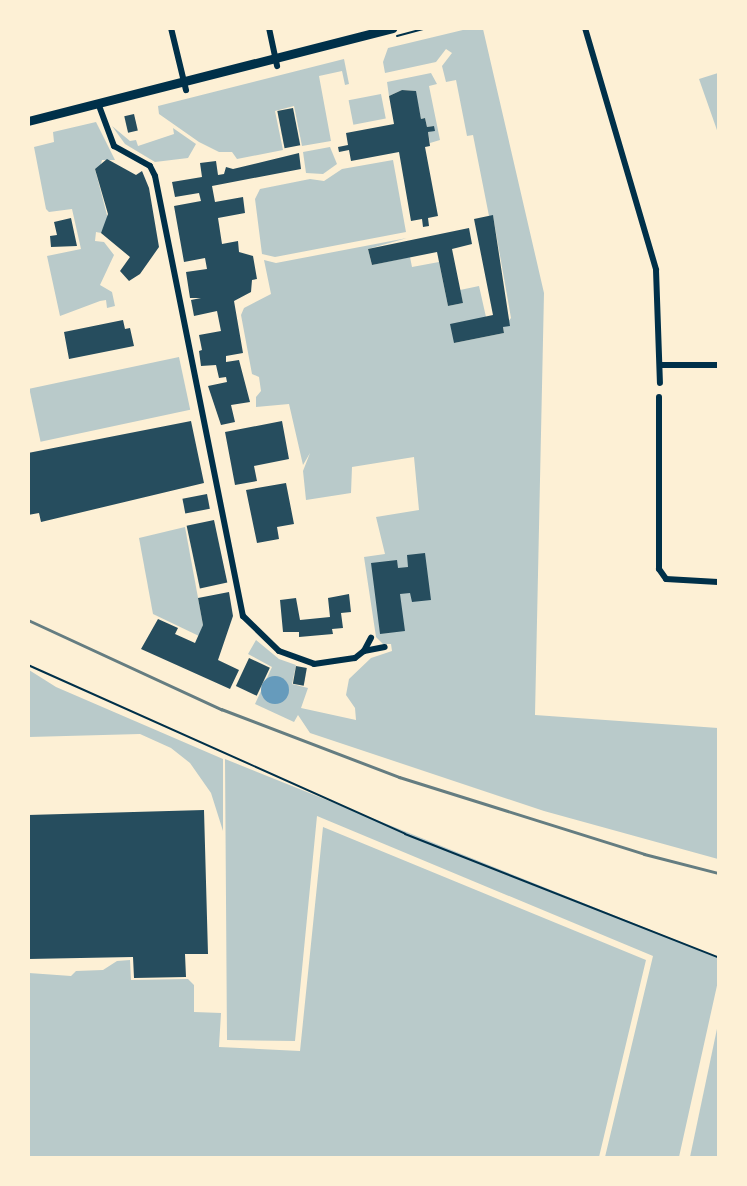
<!DOCTYPE html>
<html>
<head>
<meta charset="utf-8">
<style>
  body { margin:0 }
  #map { position:relative; width:747px; height:1186px; overflow:hidden; background:#fdf0d5; font-family:Rubik,sans-serif }
  div>[style] { position:absolute }
  [style*='--x'] { left:calc(var(--x)*1px); top:calc(var(--y)*1px); width:calc(var(--w)*1px); rotate:calc(var(--a)*1deg) }
  .green>* { inset:0; background:#b9caca; transform-origin:0 0 }
  .water>* { inset:0; background:#669bbc }
  .round { border-radius:50% }
  .building>* { inset:0; background:#264d5e; transform-origin:0 0 }
  .path>* { height:2px; margin:-1px; padding:0 1px; transform-origin:1px; border-radius:1px; background:#003049 }
  .minor>* { height:6px; margin:-3px; padding:0 3px; transform-origin:3px; border-radius:3px; background:#003049 }
  .primary>* { height:9px; margin:-4.5px; padding:0 4.5px; transform-origin:4.5px; border-radius:4.5px; background:#003049 }
  .rail>* { height:3px; margin:-1.5px; padding:0 1.5px; transform-origin:1.5px; border-radius:1.5px; background:#657d81 }
  span { translate:-50% -50%; white-space:nowrap; text-align:center; line-height:1.15; -webkit-text-stroke:6px #fdf0d5; paint-order:stroke }
  .frame { position:absolute; inset:0; border:30px solid #fdf0d5; pointer-events:none }
</style>
</head>
<body>
<div id="map">
  <div class="green">
    <i style="clip-path:polygon(467px 29px,483px 29px,544px 293px,535px 715px,718px 728px,718px 859px,544px 811px,310px 733px,298px 715px,294px 722px,255px 704px,272px 667px,248px 654px,256px 640px,279px 659px,296px 665px,292px 684px,308px 688px,301px 708px,356px 720px,355px 708px,346px 695px,349px 679px,371px 658px,392px 651px,391px 644px,383px 644px,376px 637px,364px 557px,385px 554px,376px 517px,419px 510px,414px 457px,352px 467px,351px 493px,306px 500px,303px 471px,310px 453px,303px 465px,289px 404px,256px 407px,256px 397px,261px 391px,259px 377px,252px 374px,241px 315px,244px 308px,271px 294px,264px 260px,276px 263px,407px 238px,368px 249px,372px 265px,410px 257px,412px 267px,439px 262px,448px 306px,463px 303px,460px 290px,479px 286px,486px 317px,454px 343px,504px 333px,503px 327px,511px 318px,493px 216px,489px 216px,473px 135px,467px 136px,456px 80px,446px 82px,442px 66px,452px 53px,446px 49px,436px 62px,385px 73px,383px 62px,388px 48px)"></i>
    <i style="clip-path:polygon(344px 59px,349px 84px,345px 85px,342px 71px,319px 76px,331px 141px,302px 146px,294px 106px,275px 111px,283px 150px,237px 159px,232px 152px,219px 152px,199px 142px,159px 114px,158px 106px)"></i>
    <i style="clip-path:polygon(431px 73px,437px 84px,429px 86px,440px 140px,430px 143px,428px 132px,434px 130px,434px 126px,427px 127px,425px 118px,421px 119px,415px 91px,402px 90px,389px 96px,387px 82px)"></i>
    <i style="clip-path:polygon(718px 73px,718px 133px,699px 79px)"></i>
    <i style="left:381px;top:94px;width:25px;height:33px;rotate:79deg"></i>
    <i style="clip-path:polygon(96px 122px,115px 160px,102px 160px,100px 168px,95px 169px,108px 219px,101px 233px,96px 232px,95px 241px,104px 242px,114px 255px,100px 285px,112px 292px,115px 306px,107px 308px,106px 300px,100px 301px,60px 316px,47px 256px,81px 249px,72px 209px,49px 212px,46px 209px,34px 147px,54px 142px,53px 132px)"></i>
    <i style="clip-path:polygon(112px 126px,130px 141px,136px 140px,138px 146px,174px 134px,173px 128px,196px 144px,188px 158px,155px 162px,125px 144px)"></i>
    <i style="clip-path:polygon(330px 147px,337px 164px,323px 174px,306px 173px,303px 152px)"></i>
    <i style="clip-path:polygon(393px 160px,406px 232px,275px 257px,262px 254px,255px 199px,260px 189px,310px 179px,324px 181px,342px 169px)"></i>
    <i style="left:179px;top:357px;width:54px;height:153px;rotate:78deg"></i>
    <i style="clip-path:polygon(185px 527px,203px 625px,199px 636px,153px 614px,139px 538px)"></i>
    <i style="clip-path:polygon(29px 670px,56px 687px,223px 759px,223px 831px,211px 793px,190px 763px,171px 748px,140px 734px,29px 737px)"></i>
    <i style="clip-path:polygon(225px 759px,718px 957px,718px 981px,679px 1157px,605px 1157px,653px 956px,317px 816px,295px 1041px,227px 1040px)"></i>
    <i style="clip-path:polygon(323px 827px,646px 960px,599px 1157px,29px 1157px,29px 973px,71px 976px,76px 971px,103px 970px,117px 961px,130px 960px,131px 980px,188px 979px,194px 985px,194px 1012px,221px 1013px,219px 1047px,300px 1051px)"></i>
    <i style="clip-path:polygon(718px 1024px,718px 1157px,690px 1157px)"></i>
  </div>
  <div class="water">
    <i class="round" style="left:261px;top:676px;width:28px;height:28px"></i>
  </div>
  <div class="building">
    <i style="clip-path:polygon(402px 90px,416px 91px,421px 119px,425px 118px,427px 127px,434px 126px,435px 131px,428px 132px,430px 146px,425px 147px,438px 216px,428px 218px,429px 226px,423px 227px,422px 219px,411px 221px,399px 152px,351px 161px,349px 150px,339px 152px,338px 147px,348px 145px,346px 133px,394px 124px,389px 96px)"></i>
    <i style="left:293px;top:108px;width:38px;height:16px;rotate:79deg"></i>
    <i style="left:134px;top:114px;width:17px;height:10px;rotate:77deg"></i>
    <i style="clip-path:polygon(299px 153px,301px 169px,212px 186px,215px 202px,243px 197px,245px 213px,218px 218px,222px 244px,238px 241px,239px 252px,253px 256px,257px 279px,252px 280px,251px 292px,234px 301px,243px 353px,226px 356px,226px 362px,239px 360px,250px 402px,231px 405px,235px 422px,221px 425px,208px 386px,227px 382px,226px 377px,219px 378px,216px 365px,201px 366px,199px 351px,202px 350px,199px 335px,221px 331px,217px 311px,194px 316px,191px 300px,201px 298px,190px 298px,186px 272px,207px 269px,205px 258px,184px 262px,174px 206px,201px 201px,199px 193px,175px 197px,172px 182px,202px 177px,200px 163px,216px 161px,218px 175px,224px 174px,226px 167px,233px 169px)"></i>
    <i style="clip-path:polygon(107px 159px,136px 175px,142px 171px,149px 188px,159px 247px,140px 274px,129px 281px,120px 271px,130px 257px,101px 233px,108px 214px,95px 169px)"></i>
    <i style="clip-path:polygon(493px 215px,510px 326px,503px 327px,504px 333px,454px 343px,450px 324px,493px 315px,474px 219px)"></i>
    <i style="clip-path:polygon(71px 218px,77px 246px,51px 247px,50px 236px,57px 235px,54px 222px)"></i>
    <i style="clip-path:polygon(469px 228px,472px 244px,452px 249px,463px 303px,448px 306px,437px 252px,372px 265px,368px 249px)"></i>
    <i style="clip-path:polygon(123px 320px,125px 329px,130px 328px,134px 346px,69px 359px,64px 332px)"></i>
    <i style="clip-path:polygon(191px 421px,204px 483px,41px 522px,39px 513px,28px 515px,28px 453px)"></i>
    <i style="clip-path:polygon(282px 421px,289px 459px,254px 466px,257px 481px,235px 485px,225px 432px)"></i>
    <i style="clip-path:polygon(286px 483px,294px 524px,277px 527px,279px 539px,257px 543px,246px 490px)"></i>
    <i style="left:207px;top:494px;width:15px;height:25px;rotate:79deg"></i>
    <i style="left:214px;top:520px;width:64px;height:28px;rotate:78deg"></i>
    <i style="clip-path:polygon(425px 553px,431px 600px,412px 602px,410px 593px,400px 594px,405px 631px,380px 634px,371px 563px,397px 560px,398px 568px,408px 567px,407px 555px)"></i>
    <i style="clip-path:polygon(229px 592px,233px 616px,218px 660px,239px 670px,230px 689px,141px 649px,158px 619px,178px 628px,175px 634px,195px 643px,203px 625px,198px 598px)"></i>
    <i style="clip-path:polygon(349px 594px,351px 612px,341px 613px,343px 628px,332px 629px,333px 634px,299px 637px,299px 632px,283px 632px,280px 600px,296px 598px,300px 620px,330px 617px,328px 598px)"></i>
    <i style="left:249px;top:658px;width:23px;height:31px;rotate:25deg"></i>
    <i style="left:296px;top:666px;width:11px;height:18px;rotate:10deg"></i>
    <i style="clip-path:polygon(204px 810px,208px 954px,185px 954px,186px 977px,134px 978px,133px 957px,28px 959px,28px 815px)"></i>
  </div>
  <div class="path">
    <i style="--x:397;--y:36;--w:30;--a:-15"></i>
    <i style="--x:28;--y:665;--w:413;--a:24.1"></i>
    <i style="--x:405;--y:834;--w:336;--a:21.5"></i>
  </div>
  <div class="minor">
    <i style="--x:171;--y:28;--w:64;--a:76.4"></i>
    <i style="--x:269;--y:28;--w:39;--a:78"></i>
    <i style="--x:585;--y:28;--w:252;--a:73.6"></i>
    <i style="--x:656;--y:270;--w:113;--a:88"></i>
    <i style="--x:98;--y:103;--w:46;--a:69.6"></i>
    <i style="--x:114;--y:146;--w:41;--a:29.1"></i>
    <i style="--x:150;--y:166;--w:11;--a:63"></i>
    <i style="--x:155;--y:176;--w:449;--a:78.7"></i>
    <i style="--x:243;--y:616;--w:50;--a:44.2"></i>
    <i style="--x:279;--y:651;--w:37;--a:20"></i>
    <i style="--x:314;--y:664;--w:41;--a:-8.3"></i>
    <i style="--x:355;--y:658;--w:11;--a:-38"></i>
    <i style="--x:364;--y:651;--w:15;--a:-62"></i>
    <i style="--x:660;--y:365;--w:58;--a:0"></i>
    <i style="--x:659;--y:397;--w:172;--a:90"></i>
    <i style="--x:659;--y:569;--w:12;--a:55"></i>
    <i style="--x:666;--y:579;--w:52;--a:3.3"></i>
    <i style="--x:364;--y:651;--w:21;--a:-11"></i>
  </div>
  <div class="primary">
    <i style="--x:28;--y:121;--w:376;--a:-14.3"></i>
  </div>
  <div class="rail">
    <i style="--x:28;--y:620;--w:213;--a:24.8"></i>
    <i style="--x:221;--y:709;--w:191;--a:20.9"></i>
    <i style="--x:399;--y:777;--w:257;--a:17.4"></i>
    <i style="--x:644;--y:854;--w:76;--a:14.4"></i>
  </div>
  <div class="frame"></div>
</div>
</body>
</html>
